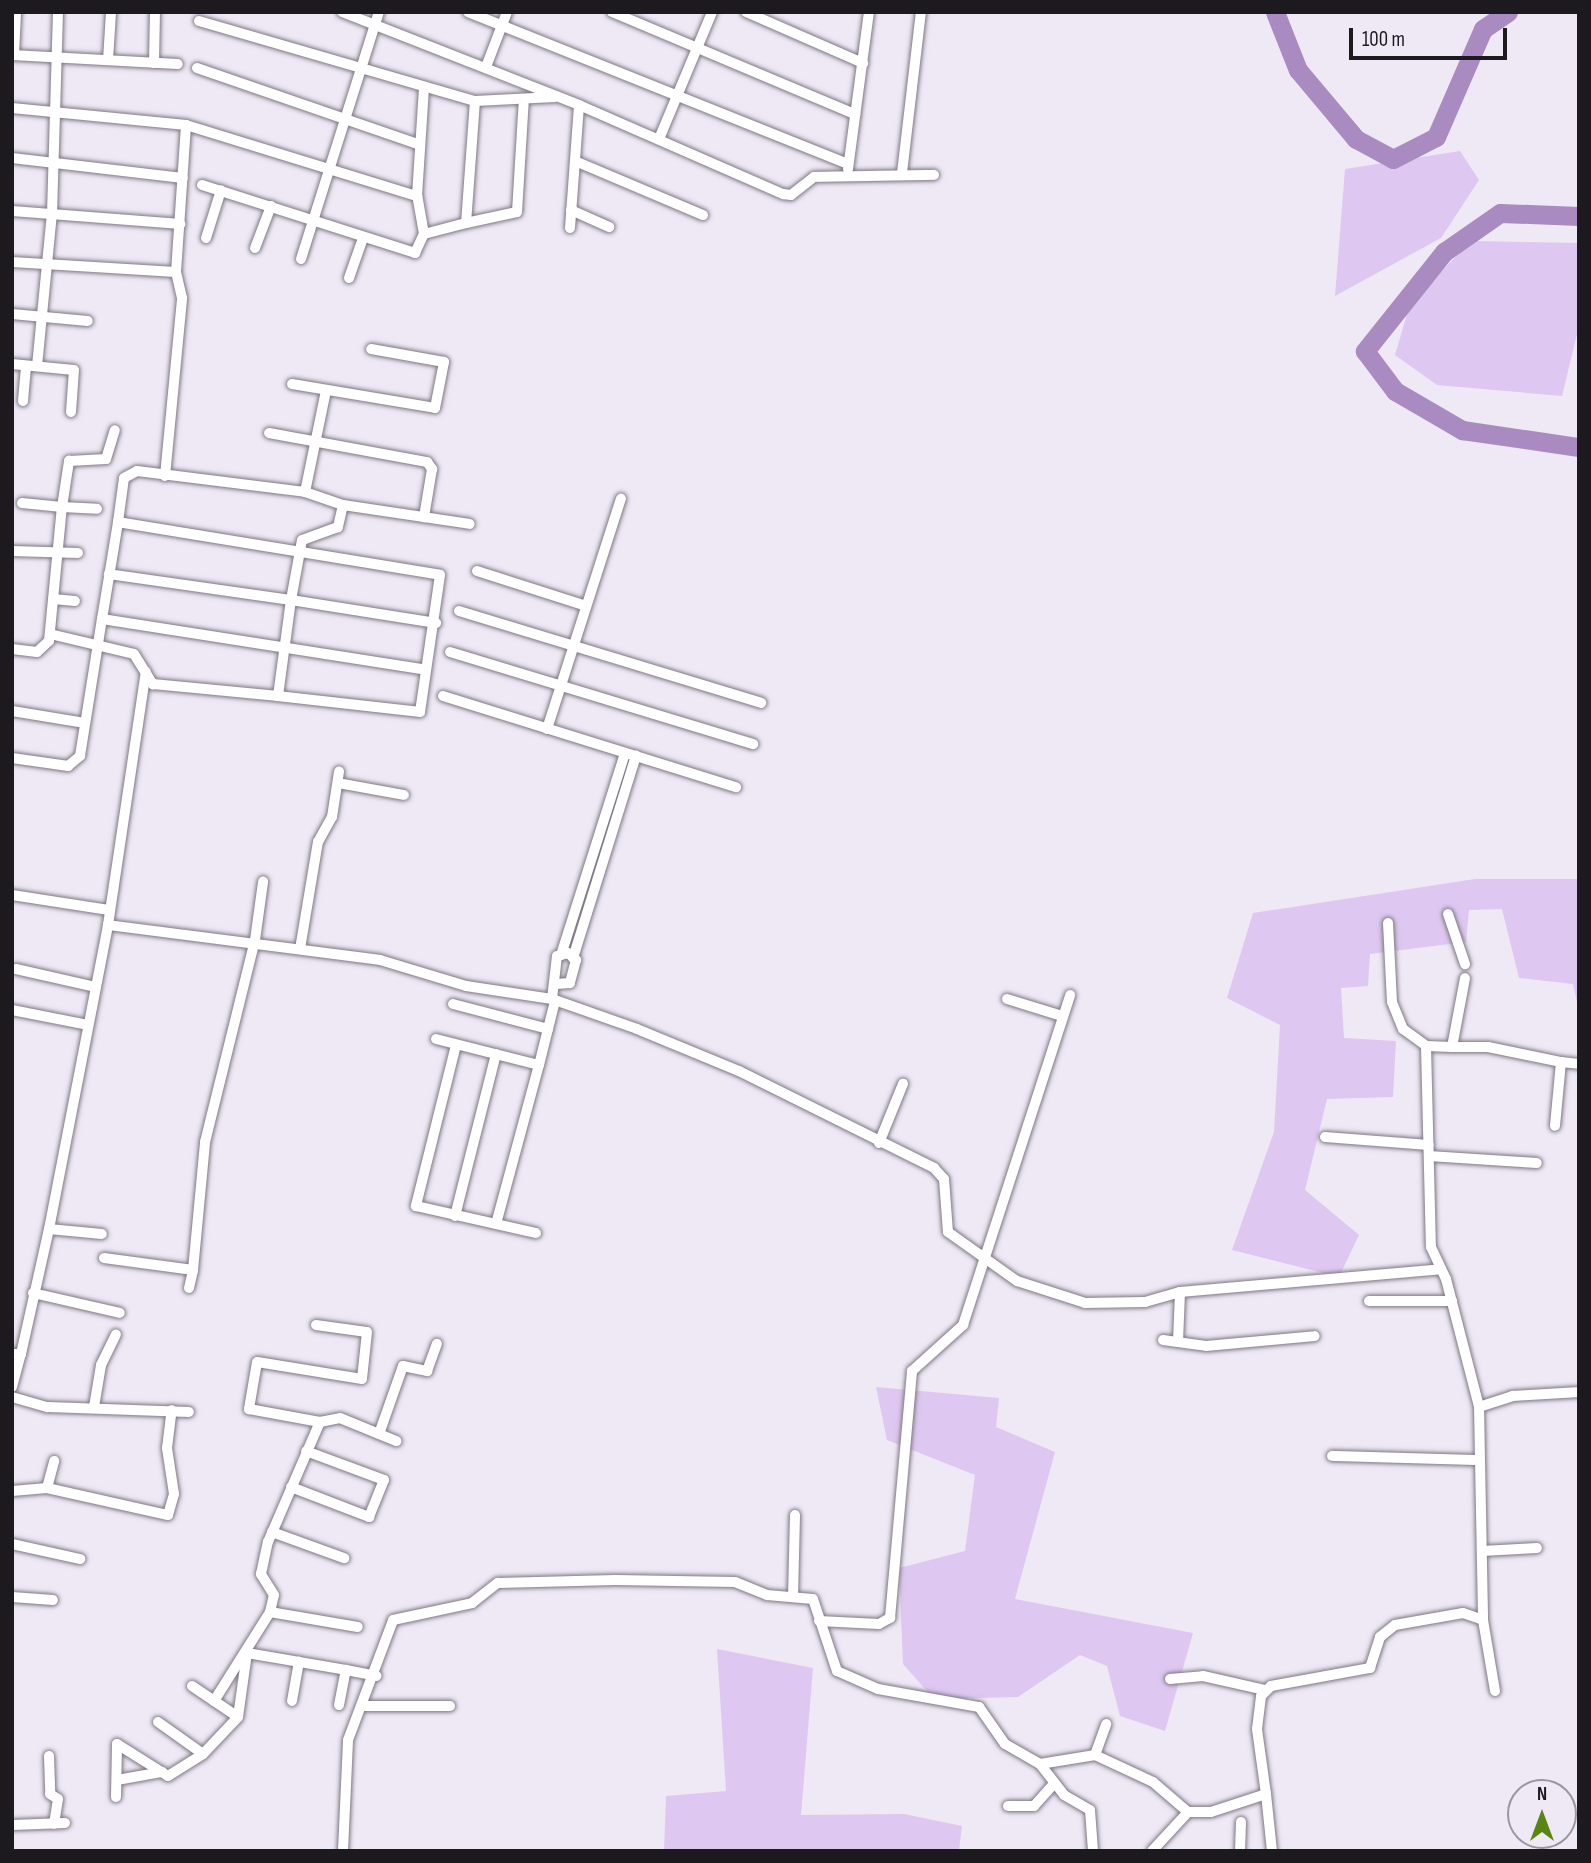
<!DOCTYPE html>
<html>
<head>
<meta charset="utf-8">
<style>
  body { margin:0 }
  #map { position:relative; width:1591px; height:1863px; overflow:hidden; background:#efe8f5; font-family:"Sofia Sans Condensed",sans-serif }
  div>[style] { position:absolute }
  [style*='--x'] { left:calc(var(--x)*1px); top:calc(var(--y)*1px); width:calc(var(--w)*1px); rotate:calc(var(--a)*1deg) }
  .green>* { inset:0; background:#dec8f1 }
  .river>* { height:19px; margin:-9.5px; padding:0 9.5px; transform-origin:9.5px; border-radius:9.5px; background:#a98bc2 }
  .roads { filter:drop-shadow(0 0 2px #7e7883) drop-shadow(0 0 2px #7e7883) }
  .street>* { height:10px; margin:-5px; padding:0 5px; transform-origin:5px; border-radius:5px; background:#fff }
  span { translate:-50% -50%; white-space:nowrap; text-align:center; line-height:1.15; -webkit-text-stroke:5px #efe8f5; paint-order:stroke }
  .frame { position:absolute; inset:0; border:14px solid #1c1a1e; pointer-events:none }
  .north { position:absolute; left:1507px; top:1779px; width:70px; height:70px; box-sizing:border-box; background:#efe8f5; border:2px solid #9b969f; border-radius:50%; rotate:0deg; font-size:19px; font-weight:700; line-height:28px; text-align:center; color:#1c1a1e }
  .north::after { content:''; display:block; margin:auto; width:24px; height:32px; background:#598512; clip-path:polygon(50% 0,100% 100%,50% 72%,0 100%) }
  .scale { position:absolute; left:1349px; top:28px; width:158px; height:32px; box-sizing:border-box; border:4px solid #1c1a1e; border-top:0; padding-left:9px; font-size:21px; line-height:24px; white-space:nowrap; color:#1c1a1e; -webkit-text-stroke:5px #efe8f5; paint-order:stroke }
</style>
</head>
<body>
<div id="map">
  <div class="green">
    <i style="clip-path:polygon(1460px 151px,1479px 180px,1441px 238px,1335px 296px,1345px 169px)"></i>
    <i style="clip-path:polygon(1471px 241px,1579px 243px,1579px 326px,1562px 396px,1437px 385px,1395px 355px,1410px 304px)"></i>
    <i style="clip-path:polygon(1475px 879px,1579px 879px,1579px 1011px,1573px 984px,1519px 978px,1502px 909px,1469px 910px,1466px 942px,1370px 954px,1368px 986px,1341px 988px,1344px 1038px,1396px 1041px,1393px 1097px,1327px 1099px,1305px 1190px,1359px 1235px,1339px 1277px,1232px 1250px,1274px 1132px,1280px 1025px,1227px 998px,1253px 913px)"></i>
    <i style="clip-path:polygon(876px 1387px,999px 1398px,996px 1427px,1055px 1452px,1015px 1599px,1193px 1633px,1165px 1731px,1120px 1716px,1107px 1666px,1080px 1655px,1018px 1697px,934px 1699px,903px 1664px,899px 1568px,965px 1551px,975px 1475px,887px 1440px)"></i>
    <i style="clip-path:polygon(717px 1649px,813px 1668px,801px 1815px,904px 1814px,962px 1826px,959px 1851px,664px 1851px,666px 1796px,726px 1791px)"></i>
  </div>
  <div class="river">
    <i style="--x:1275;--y:12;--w:62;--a:68.4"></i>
    <i style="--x:1298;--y:70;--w:90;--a:50"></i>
    <i style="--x:1356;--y:139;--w:42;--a:28.4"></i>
    <i style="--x:1393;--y:159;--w:48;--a:-27.1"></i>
    <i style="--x:1436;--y:137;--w:118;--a:-66.5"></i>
    <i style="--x:1483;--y:29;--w:30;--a:-34"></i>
    <i style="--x:1579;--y:216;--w:79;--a:-177.8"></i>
    <i style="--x:1500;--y:213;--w:68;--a:145.1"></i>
    <i style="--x:1444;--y:252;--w:127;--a:128.6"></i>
    <i style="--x:1365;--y:351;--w:50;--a:53.1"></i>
    <i style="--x:1395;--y:391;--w:78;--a:30.2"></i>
    <i style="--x:1462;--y:430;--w:118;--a:8.3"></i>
  </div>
  <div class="roads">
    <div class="street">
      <i style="--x:342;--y:12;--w:255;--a:21.4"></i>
      <i style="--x:579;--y:105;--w:223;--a:23.6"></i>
      <i style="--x:783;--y:194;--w:8;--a:7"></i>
      <i style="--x:791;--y:195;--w:29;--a:-38"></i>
      <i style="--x:814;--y:177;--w:120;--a:-1"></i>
      <i style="--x:468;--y:12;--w:409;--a:21.8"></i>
      <i style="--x:612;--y:12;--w:264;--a:22.8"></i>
      <i style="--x:746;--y:12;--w:128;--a:23.6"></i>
      <i style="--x:199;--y:21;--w:287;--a:16.2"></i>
      <i style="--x:475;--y:101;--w:80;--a:-2.9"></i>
      <i style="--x:12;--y:55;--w:166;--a:3.1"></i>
      <i style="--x:14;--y:55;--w:43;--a:-87.3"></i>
      <i style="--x:108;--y:60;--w:48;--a:-86.4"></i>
      <i style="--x:154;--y:63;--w:51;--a:-88.9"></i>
      <i style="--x:486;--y:67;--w:59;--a:-69.1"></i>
      <i style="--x:197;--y:68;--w:234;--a:19"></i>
      <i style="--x:475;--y:101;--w:122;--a:94.2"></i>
      <i style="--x:466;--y:223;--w:52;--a:-12.2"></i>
      <i style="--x:517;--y:212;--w:113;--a:-86.5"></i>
      <i style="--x:12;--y:108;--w:175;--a:5.6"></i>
      <i style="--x:186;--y:125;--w:242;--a:17.1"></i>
      <i style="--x:659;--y:139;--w:138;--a:-67.3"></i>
      <i style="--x:12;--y:158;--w:172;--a:6.7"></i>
      <i style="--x:575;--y:161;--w:139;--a:22.9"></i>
      <i style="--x:848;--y:169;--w:158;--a:-82.4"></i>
      <i style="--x:902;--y:173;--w:162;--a:-83.3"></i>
      <i style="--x:202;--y:185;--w:224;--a:17.7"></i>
      <i style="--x:415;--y:253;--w:21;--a:-65"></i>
      <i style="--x:424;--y:234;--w:39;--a:-100"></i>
      <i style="--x:417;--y:196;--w:107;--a:-86.3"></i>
      <i style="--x:571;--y:210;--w:42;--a:24.1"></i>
      <i style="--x:12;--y:211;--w:169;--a:4.4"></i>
      <i style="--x:570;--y:228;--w:123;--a:-85.8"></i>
      <i style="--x:424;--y:234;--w:43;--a:-14.7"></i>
      <i style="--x:206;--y:238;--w:50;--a:-72.6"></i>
      <i style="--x:255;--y:248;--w:45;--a:-69.1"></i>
      <i style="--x:301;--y:259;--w:259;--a:-72.5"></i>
      <i style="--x:12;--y:262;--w:164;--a:3.5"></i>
      <i style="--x:349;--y:278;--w:42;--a:-70.7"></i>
      <i style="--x:12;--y:314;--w:76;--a:5.3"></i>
      <i style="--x:12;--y:364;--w:62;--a:5.5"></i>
      <i style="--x:74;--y:370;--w:42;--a:94.1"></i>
      <i style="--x:37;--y:366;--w:153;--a:-84.4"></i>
      <i style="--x:52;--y:214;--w:202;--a:-88.3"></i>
      <i style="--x:292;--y:384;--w:145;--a:9.5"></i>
      <i style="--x:435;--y:408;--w:47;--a:-78.9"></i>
      <i style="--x:444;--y:362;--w:74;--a:-169.9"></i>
      <i style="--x:23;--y:401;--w:35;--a:-85"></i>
      <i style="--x:269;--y:433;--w:161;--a:10.4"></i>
      <i style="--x:427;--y:462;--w:9;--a:54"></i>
      <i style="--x:432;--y:469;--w:49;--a:99.5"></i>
      <i style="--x:165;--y:476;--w:179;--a:-84.5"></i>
      <i style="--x:182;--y:298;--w:27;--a:-103"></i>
      <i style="--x:176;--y:272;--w:147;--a:-86.1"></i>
      <i style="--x:305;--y:492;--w:103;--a:-78.3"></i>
      <i style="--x:22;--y:503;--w:40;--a:5.7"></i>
      <i style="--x:62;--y:507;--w:47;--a:-81.3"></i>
      <i style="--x:69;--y:461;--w:37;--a:-3"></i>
      <i style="--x:106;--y:459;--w:30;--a:-73"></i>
      <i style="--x:343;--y:505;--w:23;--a:103"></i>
      <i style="--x:338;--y:527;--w:38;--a:160"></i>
      <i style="--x:302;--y:540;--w:61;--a:100.4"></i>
      <i style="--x:291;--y:600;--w:147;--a:9"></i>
      <i style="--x:118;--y:522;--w:44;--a:-82.2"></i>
      <i style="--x:124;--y:478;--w:15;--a:-28"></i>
      <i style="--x:137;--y:471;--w:169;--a:7.1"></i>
      <i style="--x:305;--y:492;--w:40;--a:18.9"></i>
      <i style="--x:343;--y:505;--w:128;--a:8.5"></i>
      <i style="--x:12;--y:551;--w:66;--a:1.7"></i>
      <i style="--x:477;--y:571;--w:114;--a:17.8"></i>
      <i style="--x:53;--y:599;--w:22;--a:5"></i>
      <i style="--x:459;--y:611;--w:316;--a:16.9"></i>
      <i style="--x:102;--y:619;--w:328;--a:8.9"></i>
      <i style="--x:50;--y:634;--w:86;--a:13.4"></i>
      <i style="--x:134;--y:654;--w:36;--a:58"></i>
      <i style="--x:153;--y:684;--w:126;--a:5.5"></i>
      <i style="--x:12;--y:649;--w:25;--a:7"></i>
      <i style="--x:37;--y:652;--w:16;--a:-43"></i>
      <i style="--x:49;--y:641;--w:135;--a:-84.5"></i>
      <i style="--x:62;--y:507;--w:35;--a:3"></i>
      <i style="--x:450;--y:652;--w:317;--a:16.9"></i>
      <i style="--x:443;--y:696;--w:307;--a:17.3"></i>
      <i style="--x:12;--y:711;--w:74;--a:9.3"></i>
      <i style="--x:547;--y:729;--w:242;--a:-72.2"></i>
      <i style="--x:12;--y:758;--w:57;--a:8.1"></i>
      <i style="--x:68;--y:766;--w:16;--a:-40"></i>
      <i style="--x:80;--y:756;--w:139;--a:-80.9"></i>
      <i style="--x:102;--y:619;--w:98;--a:-80.6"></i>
      <i style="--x:118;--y:522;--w:326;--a:9.3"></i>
      <i style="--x:440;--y:575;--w:138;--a:98.3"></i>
      <i style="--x:420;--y:712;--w:143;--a:-173.6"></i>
      <i style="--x:278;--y:696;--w:97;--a:-82.3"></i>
      <i style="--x:291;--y:600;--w:184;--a:-171.9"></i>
      <i style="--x:338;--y:783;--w:67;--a:10.3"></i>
      <i style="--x:12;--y:895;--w:98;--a:8.8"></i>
      <i style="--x:1448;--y:914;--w:53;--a:71.2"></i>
      <i style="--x:1388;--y:923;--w:79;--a:87.1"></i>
      <i style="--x:1392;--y:1002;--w:29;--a:68"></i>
      <i style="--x:1403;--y:1029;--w:29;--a:36"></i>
      <i style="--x:1426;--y:1046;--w:201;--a:88.6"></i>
      <i style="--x:1431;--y:1247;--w:35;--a:65"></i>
      <i style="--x:1446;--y:1279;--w:132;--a:75.5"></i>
      <i style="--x:1479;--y:1407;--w:213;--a:88.9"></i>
      <i style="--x:1483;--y:1620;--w:72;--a:80.4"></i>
      <i style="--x:108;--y:925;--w:274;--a:7.3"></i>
      <i style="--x:380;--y:960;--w:90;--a:16.8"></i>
      <i style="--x:466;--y:986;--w:87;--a:8.6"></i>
      <i style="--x:552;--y:999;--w:90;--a:19.4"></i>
      <i style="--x:637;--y:1029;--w:110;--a:22.4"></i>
      <i style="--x:739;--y:1071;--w:218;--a:26.4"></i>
      <i style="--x:934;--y:1168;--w:15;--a:48"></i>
      <i style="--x:944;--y:1179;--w:53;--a:85.7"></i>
      <i style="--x:948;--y:1232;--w:85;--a:35.4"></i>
      <i style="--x:1017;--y:1281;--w:71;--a:17.9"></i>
      <i style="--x:1085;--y:1303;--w:60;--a:-1"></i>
      <i style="--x:1145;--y:1302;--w:36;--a:-16"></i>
      <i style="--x:1180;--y:1292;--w:262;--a:-5"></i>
      <i style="--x:300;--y:949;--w:109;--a:-80.5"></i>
      <i style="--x:318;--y:842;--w:29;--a:-61"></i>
      <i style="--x:332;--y:817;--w:46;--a:-81.2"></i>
      <i style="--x:561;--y:955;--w:212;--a:-72.4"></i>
      <i style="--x:573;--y:958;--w:212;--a:-72.7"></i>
      <i style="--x:16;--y:969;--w:81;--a:12.8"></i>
      <i style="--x:552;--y:999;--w:43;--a:-83.4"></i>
      <i style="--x:557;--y:956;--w:11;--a:-15"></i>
      <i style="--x:568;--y:953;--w:11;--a:41"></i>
      <i style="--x:576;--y:960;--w:24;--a:105"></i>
      <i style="--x:570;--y:983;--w:14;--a:176"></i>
      <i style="--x:1007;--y:999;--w:58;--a:17.2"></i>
      <i style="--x:453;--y:1004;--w:98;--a:14.7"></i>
      <i style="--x:548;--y:1029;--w:29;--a:-76"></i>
      <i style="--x:12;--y:1010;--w:77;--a:11.2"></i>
      <i style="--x:436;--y:1039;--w:106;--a:14.2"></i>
      <i style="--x:539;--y:1065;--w:37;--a:-76"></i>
      <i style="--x:456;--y:1045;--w:166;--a:104"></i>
      <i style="--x:416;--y:1206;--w:123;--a:12.7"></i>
      <i style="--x:1426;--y:1046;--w:26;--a:2"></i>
      <i style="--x:1452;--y:1047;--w:70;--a:-79.3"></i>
      <i style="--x:1452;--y:1047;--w:36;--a:0"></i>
      <i style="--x:1488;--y:1047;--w:75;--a:11.6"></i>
      <i style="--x:1561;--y:1062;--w:64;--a:95.4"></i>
      <i style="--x:1561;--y:1062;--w:18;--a:6"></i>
      <i style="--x:1325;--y:1137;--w:104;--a:4.4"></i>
      <i style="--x:879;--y:1143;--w:64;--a:-67.9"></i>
      <i style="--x:1429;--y:1156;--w:108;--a:3.7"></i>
      <i style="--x:455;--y:1216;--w:167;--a:-75.8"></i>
      <i style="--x:496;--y:1224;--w:165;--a:-74.9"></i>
      <i style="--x:49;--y:1229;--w:53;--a:5.4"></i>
      <i style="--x:104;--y:1258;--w:90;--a:7.7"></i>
      <i style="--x:193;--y:1270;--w:129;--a:-84.6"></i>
      <i style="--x:205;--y:1142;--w:208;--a:-76.1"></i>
      <i style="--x:255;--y:940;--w:59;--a:-82.1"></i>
      <i style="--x:189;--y:1288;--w:18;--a:-77"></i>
      <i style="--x:33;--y:1293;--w:89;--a:12.9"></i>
      <i style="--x:1369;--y:1301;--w:83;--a:0"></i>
      <i style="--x:316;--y:1325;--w:51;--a:7.8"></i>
      <i style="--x:367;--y:1332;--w:47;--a:96.1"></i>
      <i style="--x:362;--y:1379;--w:106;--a:-170.8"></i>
      <i style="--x:257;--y:1362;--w:48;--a:99.7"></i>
      <i style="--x:249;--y:1409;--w:72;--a:10.4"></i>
      <i style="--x:1163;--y:1340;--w:43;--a:7.9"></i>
      <i style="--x:1206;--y:1346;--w:109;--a:-5.2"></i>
      <i style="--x:1178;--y:1342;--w:50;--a:-87.7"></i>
      <i style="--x:12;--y:1354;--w:9;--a:0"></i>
      <i style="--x:21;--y:1354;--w:128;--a:-77.4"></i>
      <i style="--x:49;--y:1229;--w:310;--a:-79"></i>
      <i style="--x:108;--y:925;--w:256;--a:-81.5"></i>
      <i style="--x:12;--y:1387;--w:34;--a:-75"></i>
      <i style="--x:12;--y:1397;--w:37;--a:16"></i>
      <i style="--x:48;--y:1407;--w:141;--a:2"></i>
      <i style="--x:94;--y:1407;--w:43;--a:-80.5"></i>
      <i style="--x:101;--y:1365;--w:34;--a:-64"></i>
      <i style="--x:1479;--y:1407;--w:36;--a:-18"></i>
      <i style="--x:1513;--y:1396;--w:66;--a:-3.5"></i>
      <i style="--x:379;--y:1434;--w:72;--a:-70.6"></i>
      <i style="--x:403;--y:1366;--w:25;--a:12"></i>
      <i style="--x:427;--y:1371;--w:29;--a:-70"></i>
      <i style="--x:1332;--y:1456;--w:147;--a:1.6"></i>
      <i style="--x:291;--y:1487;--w:84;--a:21"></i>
      <i style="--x:369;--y:1517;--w:40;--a:-68"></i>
      <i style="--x:384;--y:1480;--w:83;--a:-159.6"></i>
      <i style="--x:47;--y:1488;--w:124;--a:12.6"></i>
      <i style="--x:168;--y:1515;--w:22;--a:-74"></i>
      <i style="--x:174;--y:1494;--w:47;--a:-98.7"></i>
      <i style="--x:167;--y:1448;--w:38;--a:-83"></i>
      <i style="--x:12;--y:1491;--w:35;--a:-5"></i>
      <i style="--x:47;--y:1488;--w:28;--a:-75"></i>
      <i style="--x:272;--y:1532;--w:77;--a:19.9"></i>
      <i style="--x:12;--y:1544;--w:70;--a:12.4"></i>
      <i style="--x:1482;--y:1551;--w:55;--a:-3.1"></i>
      <i style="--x:12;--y:1597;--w:41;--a:4.2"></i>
      <i style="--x:793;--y:1597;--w:82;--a:-88.6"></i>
      <i style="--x:270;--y:1612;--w:17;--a:-77"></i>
      <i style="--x:274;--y:1595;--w:25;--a:-122"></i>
      <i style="--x:261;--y:1574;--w:33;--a:-78"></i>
      <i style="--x:268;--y:1542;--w:131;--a:-66.6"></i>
      <i style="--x:320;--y:1422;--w:20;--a:-11"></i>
      <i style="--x:340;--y:1418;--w:61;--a:22.3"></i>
      <i style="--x:819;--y:1621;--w:60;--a:2.9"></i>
      <i style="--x:879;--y:1624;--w:13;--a:-29"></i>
      <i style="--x:890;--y:1618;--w:248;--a:-84.9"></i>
      <i style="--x:912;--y:1371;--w:69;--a:-42"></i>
      <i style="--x:963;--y:1325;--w:347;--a:-72"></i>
      <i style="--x:1170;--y:1679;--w:33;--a:-5"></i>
      <i style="--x:1203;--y:1676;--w:64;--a:12.7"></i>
      <i style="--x:192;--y:1686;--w:55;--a:34"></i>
      <i style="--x:238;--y:1717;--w:65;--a:-82"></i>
      <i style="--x:247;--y:1653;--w:100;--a:9.7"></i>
      <i style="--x:214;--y:1701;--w:105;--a:-57.8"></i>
      <i style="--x:270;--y:1612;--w:89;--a:9.7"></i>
      <i style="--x:292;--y:1701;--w:40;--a:-80"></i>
      <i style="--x:339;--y:1705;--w:36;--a:-79"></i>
      <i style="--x:346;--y:1670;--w:31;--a:11"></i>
      <i style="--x:363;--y:1706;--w:87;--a:0"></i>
      <i style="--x:158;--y:1722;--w:55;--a:35.4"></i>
      <i style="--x:203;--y:1754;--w:51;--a:-46.6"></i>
      <i style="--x:1095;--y:1755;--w:33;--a:-70"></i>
      <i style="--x:49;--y:1756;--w:38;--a:88"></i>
      <i style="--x:50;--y:1794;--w:9;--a:32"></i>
      <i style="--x:58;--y:1799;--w:25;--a:99"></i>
      <i style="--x:1040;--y:1764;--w:56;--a:-9.3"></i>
      <i style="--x:1095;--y:1755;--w:64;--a:25"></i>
      <i style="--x:1153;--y:1782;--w:46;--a:40.6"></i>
      <i style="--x:117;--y:1780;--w:46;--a:-10.1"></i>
      <i style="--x:1266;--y:1794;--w:57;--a:84"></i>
      <i style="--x:116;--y:1797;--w:53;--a:-88.9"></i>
      <i style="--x:117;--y:1744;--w:60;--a:32.1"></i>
      <i style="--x:168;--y:1776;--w:41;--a:-32.2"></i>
      <i style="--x:1008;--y:1806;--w:26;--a:0"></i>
      <i style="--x:1034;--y:1806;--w:30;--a:-48"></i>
      <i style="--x:12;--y:1825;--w:53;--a:-2.2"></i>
      <i style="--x:343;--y:1851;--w:111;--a:-87.4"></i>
      <i style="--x:348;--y:1740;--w:128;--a:-69.4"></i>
      <i style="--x:393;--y:1620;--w:81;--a:-12.1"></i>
      <i style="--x:472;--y:1603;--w:33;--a:-38"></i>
      <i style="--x:498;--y:1583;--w:117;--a:-1.5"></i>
      <i style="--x:615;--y:1580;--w:120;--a:1"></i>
      <i style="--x:735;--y:1582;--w:35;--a:22"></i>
      <i style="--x:767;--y:1595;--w:46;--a:5"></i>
      <i style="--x:813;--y:1599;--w:76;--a:71.6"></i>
      <i style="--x:837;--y:1671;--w:45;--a:23.7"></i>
      <i style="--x:878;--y:1689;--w:103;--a:10.1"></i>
      <i style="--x:979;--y:1707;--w:45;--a:54.9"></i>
      <i style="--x:1005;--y:1744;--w:40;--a:29.7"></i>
      <i style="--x:1040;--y:1764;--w:39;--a:52"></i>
      <i style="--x:1064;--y:1795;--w:30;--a:30"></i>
      <i style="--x:1090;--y:1810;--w:41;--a:85.8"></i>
      <i style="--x:1152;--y:1851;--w:53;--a:-47.3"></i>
      <i style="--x:1188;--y:1812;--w:23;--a:0"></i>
      <i style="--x:1211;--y:1812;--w:58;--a:-18.1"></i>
      <i style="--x:1266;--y:1794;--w:66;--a:-97.9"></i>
      <i style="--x:1257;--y:1729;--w:33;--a:-83"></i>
      <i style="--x:1261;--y:1696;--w:14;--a:-45"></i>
      <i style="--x:1271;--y:1686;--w:101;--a:-10.3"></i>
      <i style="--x:1370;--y:1668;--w:33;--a:-72"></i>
      <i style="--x:1380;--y:1637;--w:19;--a:-39"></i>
      <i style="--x:1395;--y:1625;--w:69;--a:-10"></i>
      <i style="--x:1463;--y:1613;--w:21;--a:19"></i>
      <i style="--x:1240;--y:1851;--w:29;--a:-88"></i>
    </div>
  </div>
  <div class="frame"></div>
  <div class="north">N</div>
  <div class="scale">100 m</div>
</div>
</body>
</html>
